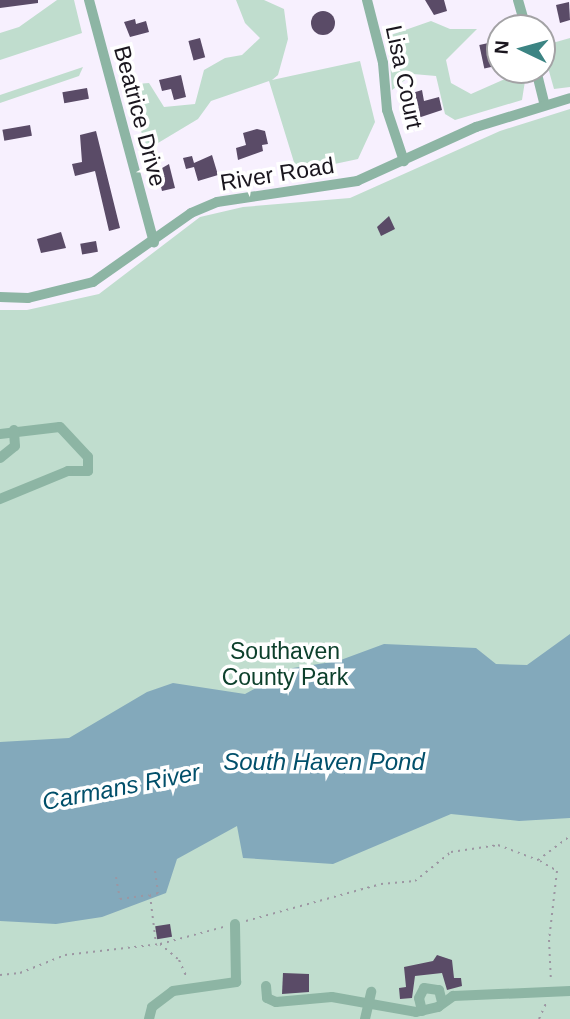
<!DOCTYPE html>
<html>
<head>
<meta charset="utf-8">
<style>
  body { margin:0 }
  #map { position:relative; width:570px; height:1019px; overflow:hidden; background:#f7f0fe; font-family:Helvetica,sans-serif }
  div>[style] { position:absolute }
  [style*='--x'] { left:calc(var(--x)*1px); top:calc(var(--y)*1px); width:calc(var(--w)*1px); rotate:calc(var(--a)*1deg) }
  .green>* { inset:0; background:#c0ddce }
  .water>* { inset:0; background:#83a9bb }
  .building>* { inset:0; background:#5a4b67; transform-origin:0 0 }
  .round { border-radius:50% }
  .path>* { height:2px; margin-top:-1px; transform-origin:0; background:repeating-linear-gradient(90deg,#9c96a2 0 2px,transparent 0 7px) }
  .minor>* { height:10px; margin:-5px; padding:0 5px; transform-origin:5px; border-radius:5px; background:#8db5a4 }
  span { translate:-50% -50%; white-space:nowrap; text-align:center; line-height:1.15; -webkit-text-stroke:7px #fff; paint-order:stroke }
  .street-label { font-size:23px; color:#1a161e }
  .park-label { font-size:23px; color:#0d402c }
  .water-label { font-size:24px; color:#014f6a; font-style:italic }
  .north { position:absolute; left:486px; top:14px; width:70px; height:70px; box-sizing:border-box; background:#fff; border:2px solid #a3a2a5; border-radius:50%; rotate:275deg; font-size:19px; font-weight:700; line-height:28px; text-align:center; color:#1a161e }
  .north::after { content:''; display:block; margin:auto; width:24px; height:32px; background:#3c8483; clip-path:polygon(50% 0,100% 100%,50% 72%,0 100%) }
</style>
</head>
<body>
<div id="map">
  <div class="green">
    <i style="clip-path:polygon(57px 0,74px 0,82px 33px,0 60px,0 33px,19px 27px)"></i>
    <i style="clip-path:polygon(236px 0,264px 0,284px 9px,288px 39px,278px 75px,272px 80px,360px 61px,375px 122px,358px 159px,297px 172px,269px 81px,211px 101px,198px 119px,148px 149px,123px 85px,149px 83px,164px 107px,195px 104px,204px 70px,225px 58px,242px 55px,260px 38px,245px 23px)"></i>
    <i style="clip-path:polygon(431px 21px,450px 29px,477px 29px,446px 60px,451px 83px,471px 94px,516px 74px,525px 81px,522px 100px,455px 120px,445px 114px,436px 76px,413px 74px,392px 90px,388px 36px)"></i>
    <i style="clip-path:polygon(570px 38px,570px 87px,554px 89px,542px 46px)"></i>
    <i style="clip-path:polygon(83px 67px,79px 76px,0 103px,0 95px)"></i>
    <i style="clip-path:polygon(570px 109px,570px 1019px,0 1019px,0 310px,27px 310px,99px 294px,200px 217px,243px 207px,350px 198px,500px 131px)"></i>
  </div>
  <div class="water">
    <i style="clip-path:polygon(570px 634px,570px 818px,519px 821px,451px 814px,333px 864px,243px 858px,237px 826px,177px 859px,166px 893px,102px 917px,56px 924px,0 921px,0 742px,69px 738px,147px 692px,173px 683px,245px 694px,293px 668px,338px 661px,384px 644px,476px 648px,496px 664px,527px 665px)"></i>
  </div>
  <div class="building">
    <i style="clip-path:polygon(0 0,38px 0,38px 3px,0 8px)"></i>
    <i style="clip-path:polygon(425px 0,444px 0,447px 11px,434px 15px)"></i>
    <i style="clip-path:polygon(569px 2px,570px 20px,560px 23px,556px 5px)"></i>
    <i class="round" style="left:311px;top:11px;width:24px;height:24px"></i>
    <i style="clip-path:polygon(135px 19px,136px 24px,146px 21px,149px 32px,130px 37px,124px 22px)"></i>
    <i style="left:200px;top:38px;width:20px;height:12px;rotate:75deg"></i>
    <i style="left:493px;top:42px;width:24px;height:14px;rotate:78deg"></i>
    <i style="clip-path:polygon(181px 75px,186px 97px,174px 100px,171px 89px,162px 91px,159px 80px)"></i>
    <i style="left:87px;top:88px;width:11px;height:25px;rotate:80deg"></i>
    <i style="clip-path:polygon(422px 90px,424px 101px,439px 97px,442px 110px,415px 119px,409px 94px)"></i>
    <i style="left:30px;top:125px;width:11px;height:28px;rotate:80deg"></i>
    <i style="clip-path:polygon(257px 129px,265px 131px,268px 144px,262px 145px,263px 151px,238px 160px,236px 148px,246px 145px,243px 133px)"></i>
    <i style="clip-path:polygon(96px 131px,120px 228px,109px 231px,95px 171px,75px 176px,72px 164px,82px 162px,80px 135px)"></i>
    <i style="clip-path:polygon(212px 155px,218px 175px,198px 181px,194px 167px,186px 169px,183px 158px,192px 156px,194px 163px)"></i>
    <i style="clip-path:polygon(169px 164px,175px 188px,162px 191px,157px 171px)"></i>
    <i style="clip-path:polygon(389px 216px,395px 229px,381px 236px,377px 227px)"></i>
    <i style="clip-path:polygon(61px 232px,66px 248px,41px 253px,37px 239px)"></i>
    <i style="left:96px;top:241px;width:11px;height:16px;rotate:80deg"></i>
    <i style="left:170px;top:924px;width:13px;height:15px;rotate:81deg"></i>
    <i style="clip-path:polygon(437px 955px,452px 960px,454px 978px,461px 978px,462px 986px,447px 990px,442px 973px,415px 976px,412px 998px,400px 999px,399px 988px,406px 987px,404px 967px,433px 961px)"></i>
    <i style="clip-path:polygon(283px 973px,309px 974px,309px 992px,282px 994px)"></i>
  </div>
  <div class="path">
    <i style="--x:540;--y:861;--w:20;--a:30"></i>
    <i style="--x:557;--y:871;--w:69;--a:96.6"></i>
    <i style="--x:549;--y:940;--w:42;--a:87.3"></i>
    <i style="--x:155;--y:871;--w:22;--a:82"></i>
    <i style="--x:158;--y:893;--w:8;--a:166"></i>
    <i style="--x:150;--y:895;--w:49;--a:83"></i>
    <i style="--x:116;--y:877;--w:22;--a:80"></i>
    <i style="--x:120;--y:899;--w:29;--a:-8"></i>
    <i style="--x:246;--y:921;--w:140;--a:-15.3"></i>
    <i style="--x:381;--y:884;--w:34;--a:-5"></i>
    <i style="--x:415;--y:881;--w:46;--a:-38.9"></i>
    <i style="--x:451;--y:852;--w:48;--a:-8.5"></i>
    <i style="--x:498;--y:845;--w:43;--a:20.6"></i>
    <i style="--x:538;--y:860;--w:40;--a:-37"></i>
    <i style="--x:160;--y:944;--w:69;--a:-15"></i>
    <i style="--x:0;--y:975;--w:20;--a:-6"></i>
    <i style="--x:20;--y:973;--w:48;--a:-21.8"></i>
    <i style="--x:65;--y:955;--w:96;--a:-6.6"></i>
    <i style="--x:160;--y:944;--w:25;--a:40"></i>
    <i style="--x:179;--y:960;--w:20;--a:66"></i>
    <i style="--x:539;--y:1019;--w:20;--a:-66"></i>
  </div>
  <div class="minor">
    <i style="--x:89;--y:0;--w:251;--a:75"></i>
    <i style="--x:367;--y:0;--w:65;--a:75.7"></i>
    <i style="--x:383;--y:63;--w:47;--a:85.1"></i>
    <i style="--x:387;--y:110;--w:54;--a:71.6"></i>
    <i style="--x:518;--y:0;--w:29;--a:74"></i>
    <i style="--x:536;--y:70;--w:36;--a:76"></i>
    <i style="--x:0;--y:297;--w:28;--a:2"></i>
    <i style="--x:28;--y:298;--w:67;--a:-13.8"></i>
    <i style="--x:93;--y:282;--w:120;--a:-35.1"></i>
    <i style="--x:191;--y:213;--w:28;--a:-23"></i>
    <i style="--x:217;--y:202;--w:142;--a:-8.5"></i>
    <i style="--x:357;--y:181;--w:131;--a:-24.4"></i>
    <i style="--x:476;--y:127;--w:98;--a:-17.1"></i>
    <i style="--x:0;--y:434;--w:60;--a:-6.7"></i>
    <i style="--x:60;--y:427;--w:41;--a:47"></i>
    <i style="--x:88;--y:457;--w:14;--a:90"></i>
    <i style="--x:88;--y:471;--w:20;--a:180"></i>
    <i style="--x:68;--y:471;--w:74;--a:157.6"></i>
    <i style="--x:0;--y:458;--w:19;--a:-39"></i>
    <i style="--x:15;--y:446;--w:16;--a:-94"></i>
    <i style="--x:266;--y:986;--w:12;--a:85"></i>
    <i style="--x:267;--y:998;--w:10;--a:24"></i>
    <i style="--x:276;--y:1002;--w:56;--a:-5.1"></i>
    <i style="--x:332;--y:997;--w:85;--a:10.1"></i>
    <i style="--x:416;--y:1012;--w:23;--a:-13"></i>
    <i style="--x:438;--y:1007;--w:19;--a:-36"></i>
    <i style="--x:453;--y:996;--w:117;--a:-2.4"></i>
    <i style="--x:422;--y:1011;--w:13;--a:-103"></i>
    <i style="--x:419;--y:998;--w:11;--a:-63"></i>
    <i style="--x:424;--y:988;--w:15;--a:8"></i>
    <i style="--x:439;--y:990;--w:12;--a:76"></i>
    <i style="--x:149;--y:1019;--w:12;--a:-76"></i>
    <i style="--x:152;--y:1007;--w:26;--a:-37"></i>
    <i style="--x:173;--y:991;--w:64;--a:-8.1"></i>
    <i style="--x:236;--y:982;--w:58;--a:-91"></i>
    <i style="--x:365;--y:1019;--w:28;--a:-77"></i>
  </div>
  <div class="street-label">
    <span style="left:404px;top:77px;rotate:78deg">Lisa Court</span>
    <span style="left:140px;top:116px;rotate:75deg">Beatrice Drive</span>
    <span style="left:277px;top:174px;rotate:-9deg">River Road</span>
  </div>
  <div class="park-label">
    <span style="left:285px;top:664px">Southaven<br>County Park</span>
  </div>
  <div class="water-label">
    <span style="left:324px;top:762px">South Haven Pond</span>
    <span style="left:121px;top:787px;rotate:-11deg">Carmans River</span>
  </div>
  <div class="north">N</div>
</div>
</body>
</html>
